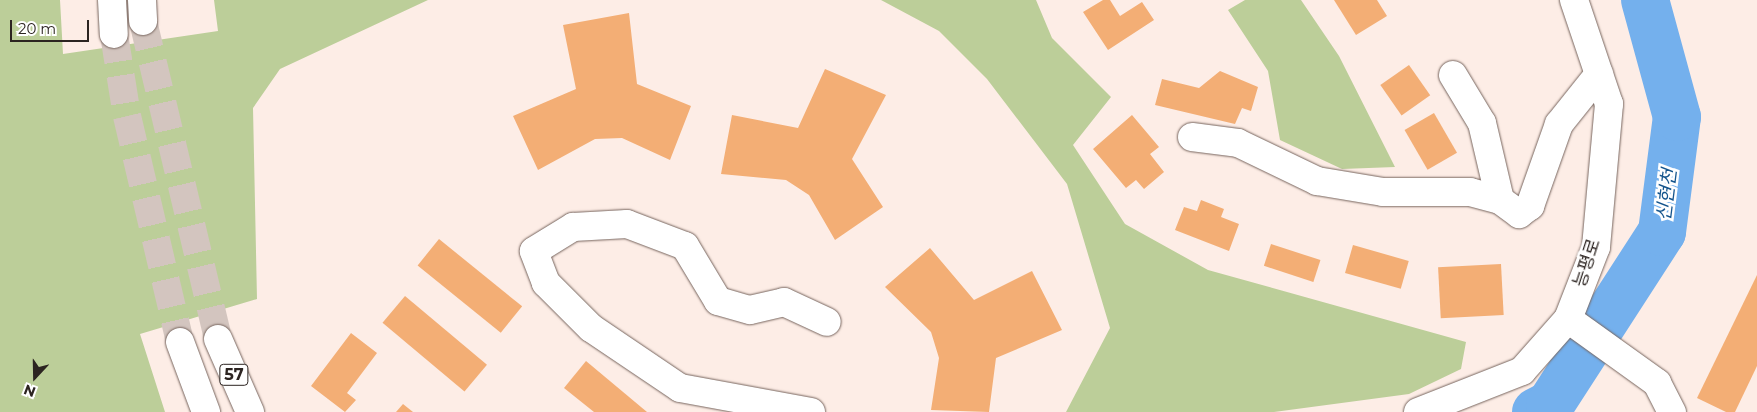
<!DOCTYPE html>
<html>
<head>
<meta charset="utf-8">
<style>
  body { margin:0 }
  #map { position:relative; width:1757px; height:412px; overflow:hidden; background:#fdede6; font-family:Montserrat,"Noto Sans KR",sans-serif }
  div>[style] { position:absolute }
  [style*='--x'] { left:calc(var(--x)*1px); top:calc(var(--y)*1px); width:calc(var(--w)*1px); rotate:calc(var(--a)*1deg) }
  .green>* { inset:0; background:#bcce99 }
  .river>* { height:48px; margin:-24px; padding:0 24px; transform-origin:24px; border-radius:24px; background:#74b0ed }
  .building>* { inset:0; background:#f3ae75; transform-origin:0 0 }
  .highway-tunnel>* { height:28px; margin-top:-14px; transform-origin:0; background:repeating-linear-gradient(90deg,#d3c5bf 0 28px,transparent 0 42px) }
  .roads { filter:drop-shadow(0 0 1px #77655e) drop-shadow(0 0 1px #77655e) }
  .minor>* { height:28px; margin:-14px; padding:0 14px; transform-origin:14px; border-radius:14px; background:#fff }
  .major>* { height:28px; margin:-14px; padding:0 14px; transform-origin:14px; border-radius:14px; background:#fff }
  .highway>* { height:28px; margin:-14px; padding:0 14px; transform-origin:14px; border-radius:14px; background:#fff }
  span { translate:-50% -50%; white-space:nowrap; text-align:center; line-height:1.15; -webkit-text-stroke:5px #fff; paint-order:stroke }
  .shield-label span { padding:1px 4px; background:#fff; border:1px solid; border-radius:4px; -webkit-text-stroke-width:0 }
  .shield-label { font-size:16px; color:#2c2421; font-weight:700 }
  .street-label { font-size:18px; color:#2c2421 }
  .water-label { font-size:19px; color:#15558d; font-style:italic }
  .north { position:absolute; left:10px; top:352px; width:50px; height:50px; -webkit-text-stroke:4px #fff; paint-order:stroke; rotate:201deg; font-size:14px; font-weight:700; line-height:20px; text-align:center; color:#2c2421 }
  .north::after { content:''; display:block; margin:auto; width:18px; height:22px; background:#2c2421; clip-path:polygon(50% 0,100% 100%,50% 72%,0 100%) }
  .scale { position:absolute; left:10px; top:20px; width:79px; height:22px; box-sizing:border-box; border:2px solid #2c2421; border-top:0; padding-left:6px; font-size:15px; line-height:18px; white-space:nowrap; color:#2c2421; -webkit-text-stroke:4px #fff; paint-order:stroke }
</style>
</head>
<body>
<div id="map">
  <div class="green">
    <i style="clip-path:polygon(0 0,60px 0,63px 54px,218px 31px,214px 0,428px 0,280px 69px,253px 108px,257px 299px,140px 334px,165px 412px,0 412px)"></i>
    <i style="clip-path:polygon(881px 0,1036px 0,1052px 38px,1111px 97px,1073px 145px,1125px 224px,1208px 270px,1466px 342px,1461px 369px,1409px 394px,1274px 412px,1066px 412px,1110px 328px,1067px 184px,987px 79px,939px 31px)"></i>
    <i style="clip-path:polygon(1245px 0,1301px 0,1339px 56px,1395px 167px,1342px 169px,1280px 140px,1268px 71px,1228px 10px)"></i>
  </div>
  <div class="river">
    <i style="--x:1536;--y:412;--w:16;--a:-27"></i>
    <i style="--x:1550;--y:405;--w:206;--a:-57.1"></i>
    <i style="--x:1662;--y:232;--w:116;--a:-82.6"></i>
    <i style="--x:1677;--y:117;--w:121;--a:-105.3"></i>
  </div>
  <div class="building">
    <i style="clip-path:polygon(1103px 0,1110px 0,1120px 16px,1142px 2px,1154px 20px,1108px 50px,1083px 12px)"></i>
    <i style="clip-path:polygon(1334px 0,1377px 0,1387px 16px,1356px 35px)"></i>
    <i style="clip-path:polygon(629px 13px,637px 84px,691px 106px,670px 160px,622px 138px,595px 139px,538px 170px,513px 116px,576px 89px,563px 25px)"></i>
    <i style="left:1409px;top:65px;width:37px;height:35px;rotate:55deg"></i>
    <i style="clip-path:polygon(825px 69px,886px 95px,852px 159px,883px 207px,835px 240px,809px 195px,786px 180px,721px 174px,732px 115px,798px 128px)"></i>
    <i style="clip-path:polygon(1220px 71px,1258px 87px,1251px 111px,1242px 108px,1235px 124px,1155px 105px,1162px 79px,1199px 88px)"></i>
    <i style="left:1434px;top:113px;width:46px;height:34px;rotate:60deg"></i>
    <i style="clip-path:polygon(1132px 115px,1159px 147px,1150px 154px,1164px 172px,1144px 189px,1136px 180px,1126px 188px,1093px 149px)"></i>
    <i style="clip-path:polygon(1201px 200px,1224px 209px,1221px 217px,1239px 224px,1229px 251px,1175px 230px,1184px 207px,1197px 211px)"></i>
    <i style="left:439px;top:239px;width:107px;height:34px;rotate:39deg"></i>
    <i style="left:1271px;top:244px;width:52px;height:23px;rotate:18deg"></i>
    <i style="left:1353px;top:245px;width:58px;height:29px;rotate:16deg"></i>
    <i style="clip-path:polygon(930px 248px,974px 300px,1032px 271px,1062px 330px,996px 358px,989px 412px,931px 410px,939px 358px,931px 332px,885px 287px)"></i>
    <i style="left:1501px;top:264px;width:51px;height:63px;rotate:87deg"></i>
    <i style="clip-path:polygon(1757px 275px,1757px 366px,1735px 412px,1726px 412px,1697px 398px)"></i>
    <i style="left:405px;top:296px;width:107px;height:35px;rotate:40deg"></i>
    <i style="clip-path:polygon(351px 333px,377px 353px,347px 393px,356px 400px,345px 412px,311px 386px)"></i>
    <i style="clip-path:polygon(586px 361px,647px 412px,594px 412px,564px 388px)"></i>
    <i style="clip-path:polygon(403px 404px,413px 412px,396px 412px)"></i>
  </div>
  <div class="highway-tunnel">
    <i style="--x:143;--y:21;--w:327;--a:76.7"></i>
    <i style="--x:114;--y:34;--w:83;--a:81"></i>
    <i style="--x:127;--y:116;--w:232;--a:76.8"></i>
  </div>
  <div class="roads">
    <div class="minor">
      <i style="--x:1453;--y:75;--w:56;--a:58.9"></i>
      <i style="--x:1482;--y:123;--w:79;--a:76.8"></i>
      <i style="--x:1192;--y:137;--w:46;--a:7.4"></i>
      <i style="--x:1238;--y:143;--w:88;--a:25.7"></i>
      <i style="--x:1317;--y:181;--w:67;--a:9.5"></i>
      <i style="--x:1383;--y:192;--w:87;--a:0"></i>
      <i style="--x:1470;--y:192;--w:31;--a:15"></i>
      <i style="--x:1500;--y:200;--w:24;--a:36"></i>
      <i style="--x:1519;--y:214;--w:14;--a:-36"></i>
      <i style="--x:1530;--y:206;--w:87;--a:-70.5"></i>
      <i style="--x:1559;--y:124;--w:64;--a:-51.3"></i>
      <i style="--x:1568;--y:319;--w:110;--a:35.7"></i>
      <i style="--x:1657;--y:383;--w:33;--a:63"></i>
      <i style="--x:811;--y:412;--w:133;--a:-169.6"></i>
      <i style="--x:680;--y:388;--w:107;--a:-146"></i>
      <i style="--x:591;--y:328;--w:64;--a:-135"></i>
      <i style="--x:546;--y:283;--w:34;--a:-111"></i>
      <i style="--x:534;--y:251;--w:46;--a:-31.6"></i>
      <i style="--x:573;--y:227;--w:54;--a:-3.2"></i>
      <i style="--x:627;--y:224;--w:62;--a:20.8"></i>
      <i style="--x:685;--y:246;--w:64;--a:59"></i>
      <i style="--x:718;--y:301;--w:33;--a:16"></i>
      <i style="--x:750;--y:310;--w:35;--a:-13"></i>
      <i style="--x:784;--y:302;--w:47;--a:24.9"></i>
    </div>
    <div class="major">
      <i style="--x:1418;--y:412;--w:112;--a:-21.5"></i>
      <i style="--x:1522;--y:371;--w:69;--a:-48.5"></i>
      <i style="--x:1568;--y:319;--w:77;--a:-68.7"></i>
      <i style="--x:1596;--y:247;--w:144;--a:-84.8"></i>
      <i style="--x:1609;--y:104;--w:110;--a:-108.6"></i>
    </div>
    <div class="highway">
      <i style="--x:112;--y:0;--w:34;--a:87"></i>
      <i style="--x:142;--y:0;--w:21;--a:87"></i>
      <i style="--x:218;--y:339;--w:80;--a:66.3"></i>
      <i style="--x:180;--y:342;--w:75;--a:69.6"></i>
    </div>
  </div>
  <div class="shield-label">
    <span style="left:234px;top:375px">57</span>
  </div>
  <div class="street-label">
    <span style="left:1587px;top:263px;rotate:-72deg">능평로</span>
  </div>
  <div class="water-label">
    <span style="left:1667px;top:195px;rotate:-83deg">신현천</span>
  </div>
  <div class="north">N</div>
  <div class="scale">20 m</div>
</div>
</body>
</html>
